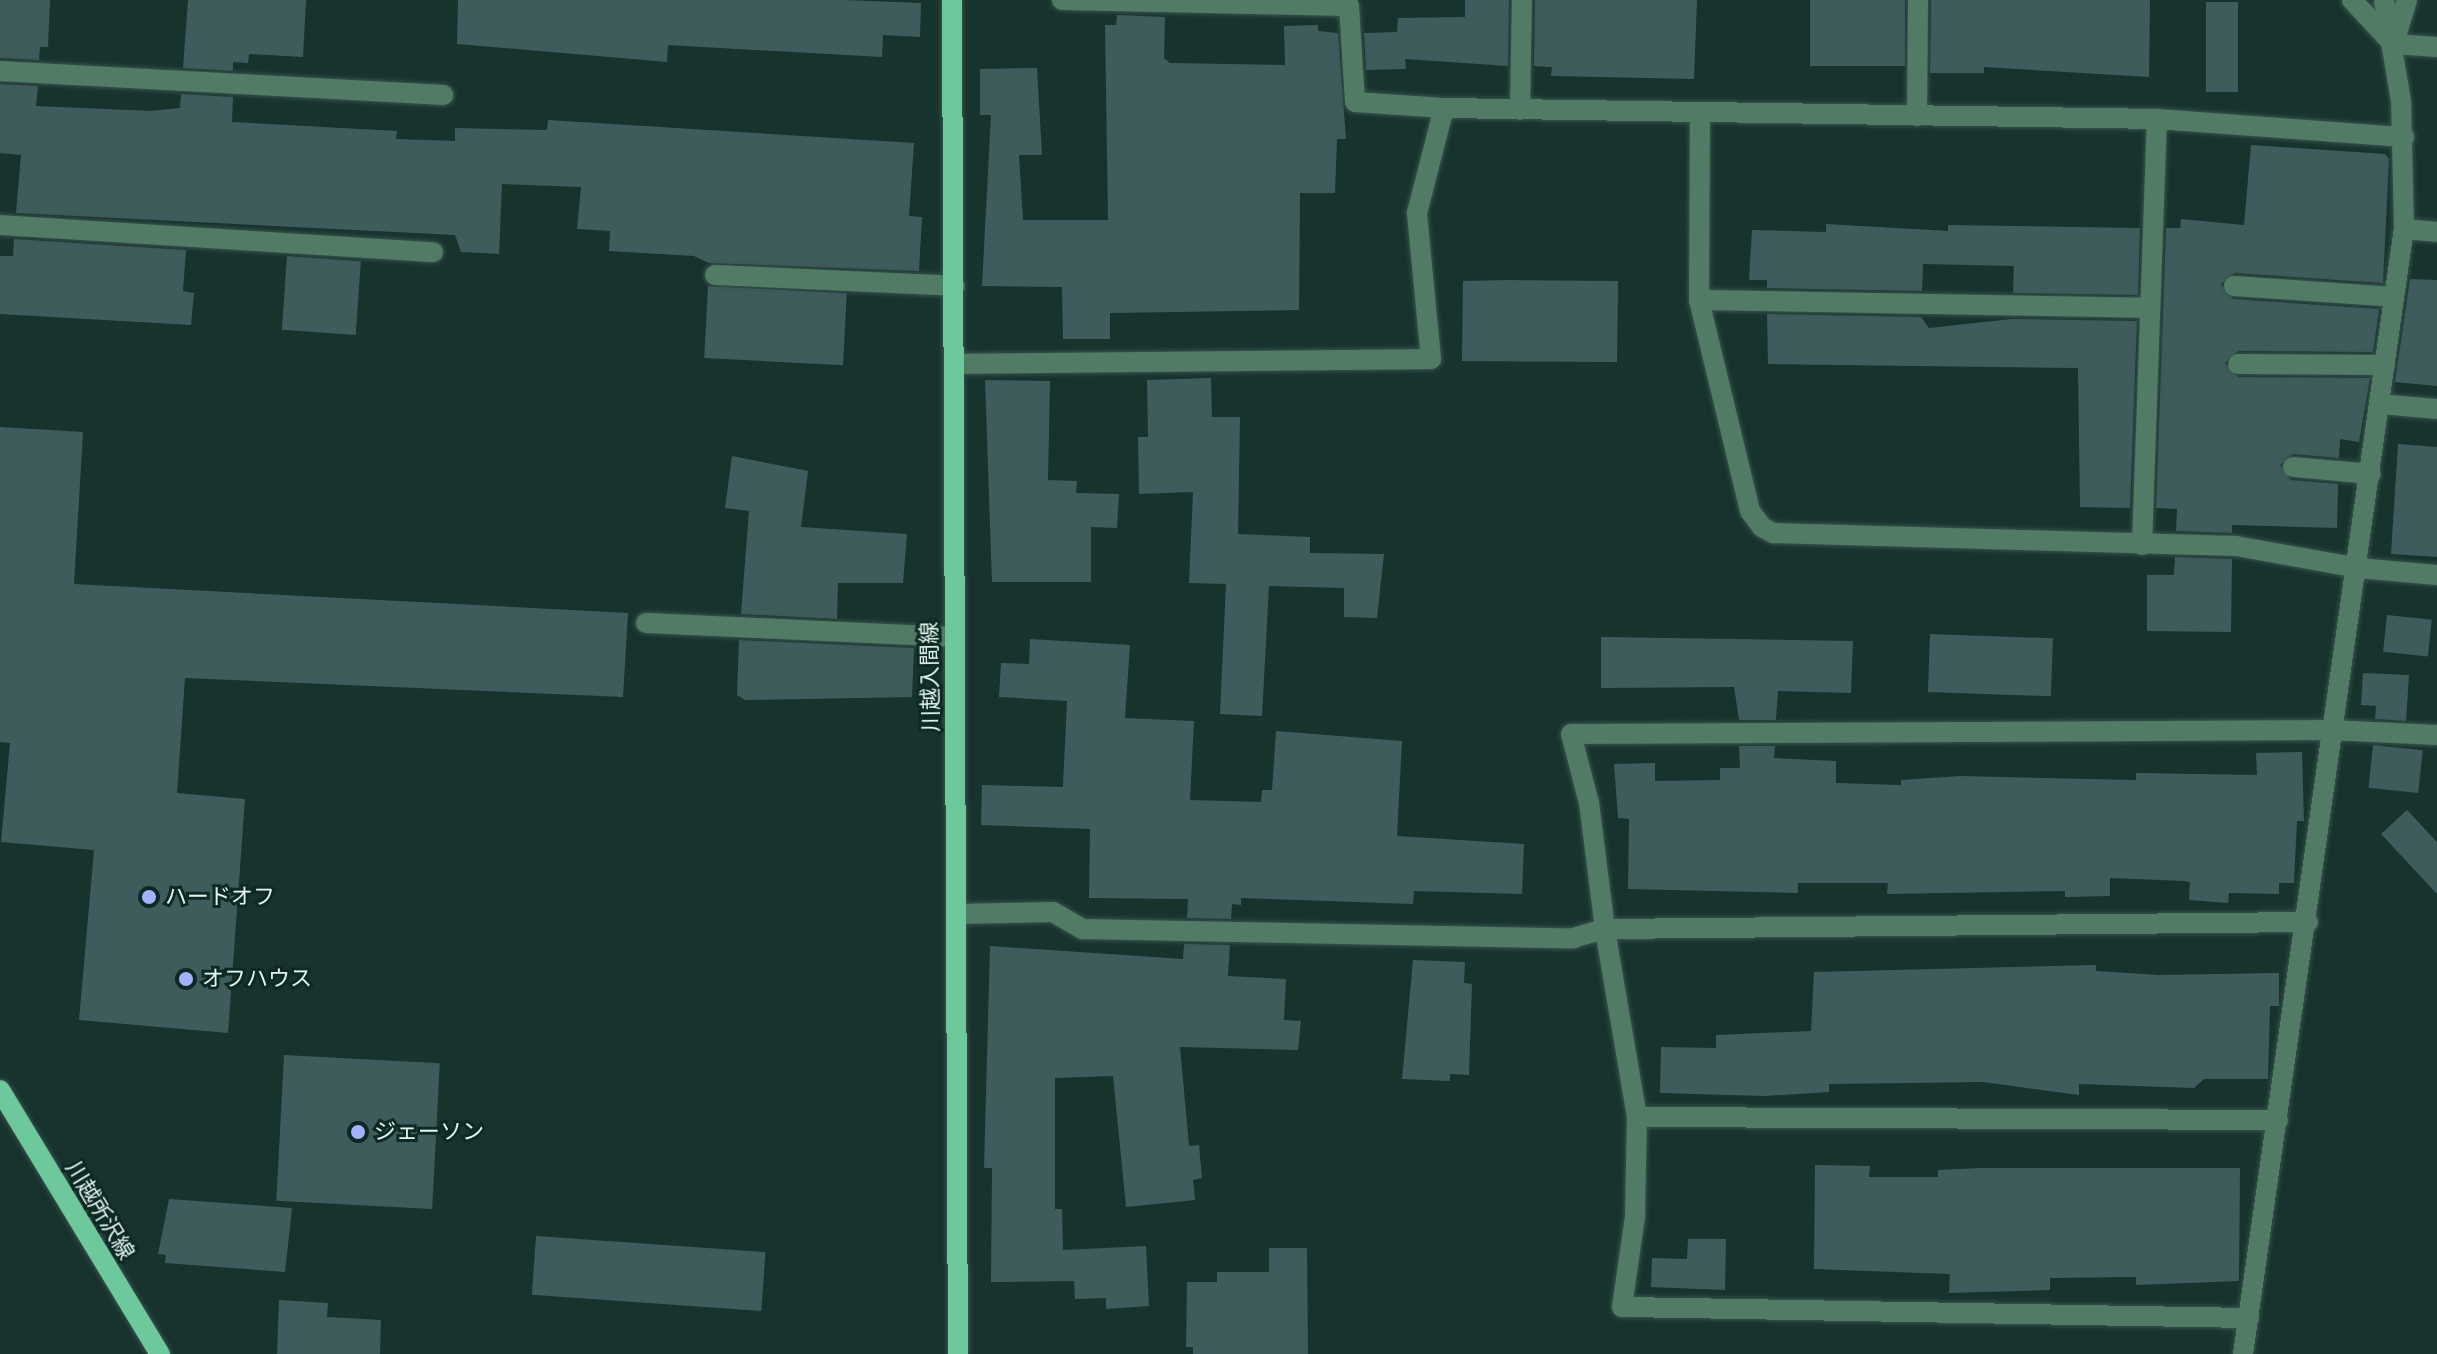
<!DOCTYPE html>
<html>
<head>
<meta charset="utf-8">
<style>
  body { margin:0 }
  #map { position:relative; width:2437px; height:1354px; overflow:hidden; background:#18332e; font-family:"Libre Baskerville","Noto Sans JP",serif }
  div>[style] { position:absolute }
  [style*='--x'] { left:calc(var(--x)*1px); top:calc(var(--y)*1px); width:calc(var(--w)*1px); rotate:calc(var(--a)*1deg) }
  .building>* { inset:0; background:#3f5c5d; transform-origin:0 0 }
  .roads { filter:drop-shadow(0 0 2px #38524d) drop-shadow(0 0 2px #38524d) }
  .minor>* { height:20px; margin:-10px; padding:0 10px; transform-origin:10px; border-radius:10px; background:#517b65 }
  .major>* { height:20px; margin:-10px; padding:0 10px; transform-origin:10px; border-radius:10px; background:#6dc89b }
  .dots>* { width:22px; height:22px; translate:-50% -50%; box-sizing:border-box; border:4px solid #0e2924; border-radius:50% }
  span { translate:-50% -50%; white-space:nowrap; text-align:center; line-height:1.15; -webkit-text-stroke:6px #0e2924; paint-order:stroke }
  .street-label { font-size:22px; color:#e3f3ef }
  .poi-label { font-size:22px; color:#e3f3ef }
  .left { translate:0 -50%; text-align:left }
</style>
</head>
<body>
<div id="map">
  <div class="building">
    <i style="clip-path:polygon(0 0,50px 0,48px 47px,40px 47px,39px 60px,0 58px)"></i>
    <i style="clip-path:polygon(188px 0,306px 0,303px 57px,249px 54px,248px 63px,233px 62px,233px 71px,183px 68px)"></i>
    <i style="clip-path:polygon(458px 0,844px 0,921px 3px,920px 37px,883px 35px,882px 57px,668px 45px,667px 62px,457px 44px)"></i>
    <i style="clip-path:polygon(1465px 0,1509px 0,1508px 66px,1405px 59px,1406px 69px,1366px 70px,1364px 33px,1397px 32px,1398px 18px,1465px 17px)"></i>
    <i style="clip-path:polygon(1535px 0,1697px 0,1694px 79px,1551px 76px,1552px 67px,1534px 66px)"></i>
    <i style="left:1810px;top:0;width:95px;height:66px"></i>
    <i style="clip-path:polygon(1931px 0,2150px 0,2149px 77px,1984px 67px,1984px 73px,1930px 73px)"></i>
    <i style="left:2206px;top:2px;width:32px;height:90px"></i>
    <i style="clip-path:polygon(1117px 15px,1165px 17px,1164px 58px,1170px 63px,1285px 65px,1284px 26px,1318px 25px,1318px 31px,1338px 33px,1346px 139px,1337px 139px,1335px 193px,1300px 193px,1299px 310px,1110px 313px,1110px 339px,1063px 339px,1062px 287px,982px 286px,991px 115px,980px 115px,980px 69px,1037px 68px,1042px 155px,1019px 155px,1023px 220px,1108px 220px,1105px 25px,1116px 25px)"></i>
    <i style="clip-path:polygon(0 84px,38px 86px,36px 106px,151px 111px,180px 108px,181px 94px,233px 97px,232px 122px,397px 131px,396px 139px,455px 141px,455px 128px,547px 130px,548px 120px,914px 143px,909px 216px,922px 217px,919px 271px,709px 263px,694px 256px,609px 251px,610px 231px,577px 229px,581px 187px,502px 184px,499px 254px,461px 252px,455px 235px,16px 213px,21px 155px,0 153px)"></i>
    <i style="clip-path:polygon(2251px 145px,2385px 154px,2389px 159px,2383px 283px,2235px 273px,2221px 284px,2233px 299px,2379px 309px,2373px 352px,2238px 351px,2225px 363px,2238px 377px,2370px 378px,2359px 442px,2340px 439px,2339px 458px,2293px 454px,2280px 465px,2291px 480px,2338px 484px,2337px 528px,2232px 525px,2232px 533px,2176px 531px,2177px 509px,2156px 508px,2166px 228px,2180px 228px,2181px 219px,2244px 225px)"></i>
    <i style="clip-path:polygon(1826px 224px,1948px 231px,1948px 225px,2140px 228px,2138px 295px,2013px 293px,2014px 266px,1923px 264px,1922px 291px,1767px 288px,1767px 280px,1749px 280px,1752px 230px,1826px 232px)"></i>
    <i style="clip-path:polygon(14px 239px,186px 250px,183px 291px,194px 293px,191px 325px,0 314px,0 256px,13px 256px)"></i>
    <i style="left:287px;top:256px;width:74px;height:74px;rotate:4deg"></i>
    <i style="clip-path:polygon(2410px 279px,2437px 280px,2437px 386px,2395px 382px)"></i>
    <i style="clip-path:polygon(1509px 280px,1618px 281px,1617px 362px,1462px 361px,1463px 281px)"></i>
    <i style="left:708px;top:286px;width:139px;height:72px;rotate:3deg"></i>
    <i style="clip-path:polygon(1767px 314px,1921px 317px,1929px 328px,2012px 319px,2137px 321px,2130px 508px,2080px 507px,2078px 368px,1768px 364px)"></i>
    <i style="clip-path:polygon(1211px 378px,1212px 417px,1240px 417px,1238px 534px,1310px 537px,1310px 553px,1384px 554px,1377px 618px,1344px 617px,1344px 588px,1269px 586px,1262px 716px,1220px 714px,1226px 584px,1189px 583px,1193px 492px,1139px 494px,1138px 437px,1148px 437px,1147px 380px)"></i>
    <i style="clip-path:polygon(985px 380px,1050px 381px,1048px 480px,1077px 481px,1076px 493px,1119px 494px,1117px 528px,1091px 527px,1091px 582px,992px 582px)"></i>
    <i style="clip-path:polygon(0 427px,83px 432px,74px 584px,628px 613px,623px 697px,185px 678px,177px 793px,245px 799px,228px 1033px,79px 1020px,94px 850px,1px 842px,10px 743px,0 742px)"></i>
    <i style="clip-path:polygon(2398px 444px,2437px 447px,2437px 557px,2391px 554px)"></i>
    <i style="clip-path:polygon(732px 456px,808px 471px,801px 527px,907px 534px,903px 583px,838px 583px,837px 619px,741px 614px,749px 511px,725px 508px)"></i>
    <i style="clip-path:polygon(2175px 557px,2232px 559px,2231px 632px,2147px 631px,2147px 575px,2174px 575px)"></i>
    <i style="left:2387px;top:615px;width:45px;height:37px;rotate:6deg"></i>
    <i style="left:1930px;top:634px;width:123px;height:58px;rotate:2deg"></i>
    <i style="clip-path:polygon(1601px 637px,1853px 641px,1851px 693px,1778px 691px,1776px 720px,1739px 720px,1734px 687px,1601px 688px)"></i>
    <i style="clip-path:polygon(1030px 639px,1130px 645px,1125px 718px,1194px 721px,1190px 800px,1261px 802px,1262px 790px,1272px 790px,1276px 731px,1402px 741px,1397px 836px,1524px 844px,1522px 894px,1414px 891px,1413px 904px,1241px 898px,1241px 905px,1232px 904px,1231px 919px,1187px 918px,1188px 899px,1089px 898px,1090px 829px,981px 825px,982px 785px,1063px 787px,1067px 701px,999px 697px,1001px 663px,1029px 664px)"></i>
    <i style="clip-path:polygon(739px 640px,914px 648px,912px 697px,745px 700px,737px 695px)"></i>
    <i style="clip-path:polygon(2363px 673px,2409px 675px,2406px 721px,2375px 719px,2376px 706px,2361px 705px)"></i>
    <i style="left:2373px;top:745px;width:50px;height:43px;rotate:6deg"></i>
    <i style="clip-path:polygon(1739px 746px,1775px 746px,1774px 758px,1836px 761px,1836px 783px,1901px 785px,1901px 780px,1960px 776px,2136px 780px,2136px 773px,2257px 775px,2256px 753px,2302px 752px,2304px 821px,2297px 821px,2294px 883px,2279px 883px,2279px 894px,2229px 893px,2228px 903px,2189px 900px,2190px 882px,2184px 881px,2110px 878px,2110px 896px,2065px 897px,2065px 891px,1887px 894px,1888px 883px,1798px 883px,1798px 893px,1628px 889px,1629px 819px,1618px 818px,1614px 764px,1655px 763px,1655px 781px,1720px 780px,1720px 768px,1740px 768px)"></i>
    <i style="clip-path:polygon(2407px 810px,2437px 842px,2437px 894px,2381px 834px)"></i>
    <i style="clip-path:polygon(1184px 944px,1230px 945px,1228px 976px,1286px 979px,1284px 1020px,1301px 1021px,1298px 1050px,1180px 1047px,1189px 1146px,1199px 1145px,1202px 1178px,1193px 1180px,1195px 1200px,1126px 1207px,1113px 1076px,1055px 1078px,1055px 1209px,1062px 1209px,1063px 1250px,1146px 1246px,1149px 1306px,1106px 1309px,1106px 1298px,1075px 1299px,1074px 1281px,991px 1282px,992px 1168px,984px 1168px,990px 946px,1183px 959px)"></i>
    <i style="clip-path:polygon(1413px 960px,1465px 962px,1464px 983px,1472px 984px,1469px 1075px,1450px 1074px,1450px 1081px,1402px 1079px)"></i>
    <i style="clip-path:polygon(2096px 965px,2096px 971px,2159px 975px,2279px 973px,2279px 1006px,2270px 1006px,2268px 1079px,2204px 1079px,2194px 1088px,2079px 1084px,2079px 1095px,1983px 1082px,1829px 1084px,1829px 1092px,1764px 1096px,1660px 1093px,1661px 1047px,1716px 1048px,1716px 1035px,1811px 1031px,1814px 972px)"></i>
    <i style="left:284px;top:1055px;width:156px;height:146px;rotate:3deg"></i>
    <i style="clip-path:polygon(1815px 1165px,1870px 1166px,1869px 1177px,1938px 1177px,1938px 1170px,1980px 1168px,2240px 1168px,2239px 1281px,2136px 1285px,2136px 1277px,2050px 1278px,2050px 1290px,1949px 1293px,1950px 1274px,1814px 1269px)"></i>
    <i style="clip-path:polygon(169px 1199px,292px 1208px,285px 1272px,165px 1263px,166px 1255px,158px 1254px)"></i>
    <i style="left:536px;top:1236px;width:230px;height:59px;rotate:4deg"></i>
    <i style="clip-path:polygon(1688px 1239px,1726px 1239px,1725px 1290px,1651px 1287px,1652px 1258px,1687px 1259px)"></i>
    <i style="clip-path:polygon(1269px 1248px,1307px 1248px,1308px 1354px,1193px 1354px,1193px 1347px,1186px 1347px,1187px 1282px,1217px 1282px,1217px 1272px,1269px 1272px)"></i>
    <i style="clip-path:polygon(279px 1300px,328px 1303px,327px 1317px,381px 1320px,380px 1354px,277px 1354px)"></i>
  </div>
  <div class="roads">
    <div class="minor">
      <i style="--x:1062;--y:0;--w:287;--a:1.2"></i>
      <i style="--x:1349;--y:6;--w:96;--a:86.4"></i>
      <i style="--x:1355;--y:102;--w:89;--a:3.9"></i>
      <i style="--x:2352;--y:0;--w:60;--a:47"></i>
      <i style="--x:2393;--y:44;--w:44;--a:3.9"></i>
      <i style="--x:2395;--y:40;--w:42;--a:-73.3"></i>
      <i style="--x:0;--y:71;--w:444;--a:3.1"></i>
      <i style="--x:1520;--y:110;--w:110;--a:-89"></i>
      <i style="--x:1700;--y:114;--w:186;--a:90.3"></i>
      <i style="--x:1699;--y:300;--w:217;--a:76.4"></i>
      <i style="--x:1750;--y:511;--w:20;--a:53"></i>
      <i style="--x:1762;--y:527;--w:13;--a:29"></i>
      <i style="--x:1773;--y:533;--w:463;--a:1.6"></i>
      <i style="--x:2236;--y:546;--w:124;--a:10.2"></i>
      <i style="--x:2358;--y:568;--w:79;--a:5.1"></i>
      <i style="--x:1917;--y:116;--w:116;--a:-89.5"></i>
      <i style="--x:0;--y:225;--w:434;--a:3.6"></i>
      <i style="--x:2404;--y:229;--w:33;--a:5"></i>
      <i style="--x:715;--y:275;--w:240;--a:2.6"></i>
      <i style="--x:2234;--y:286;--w:160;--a:3.9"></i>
      <i style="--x:1699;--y:300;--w:450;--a:1"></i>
      <i style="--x:955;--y:364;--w:476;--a:-0.6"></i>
      <i style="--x:1431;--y:359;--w:147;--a:-95.5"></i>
      <i style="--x:1417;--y:213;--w:108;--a:-75.6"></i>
      <i style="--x:1444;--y:108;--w:713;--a:0.88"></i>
      <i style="--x:2157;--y:119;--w:248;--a:4.2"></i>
      <i style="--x:2238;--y:364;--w:147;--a:0.4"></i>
      <i style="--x:2380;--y:404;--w:57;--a:5"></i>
      <i style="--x:2293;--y:467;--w:78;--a:5.1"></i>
      <i style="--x:2142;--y:545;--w:426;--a:-88"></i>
      <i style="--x:646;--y:623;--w:307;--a:2.6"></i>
      <i style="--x:957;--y:914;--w:96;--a:-1.2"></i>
      <i style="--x:1053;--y:912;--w:34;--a:30"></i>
      <i style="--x:1082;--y:929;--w:491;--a:1.1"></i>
      <i style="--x:1573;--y:938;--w:33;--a:-16"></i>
      <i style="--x:1605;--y:929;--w:127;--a:-97.2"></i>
      <i style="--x:1589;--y:803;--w:71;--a:-104.6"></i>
      <i style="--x:1571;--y:734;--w:760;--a:-0.3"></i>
      <i style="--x:2331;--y:730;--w:106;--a:2.7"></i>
      <i style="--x:1637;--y:1117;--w:641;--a:0.27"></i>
      <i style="--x:2249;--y:1318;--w:627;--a:-178.99"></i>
      <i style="--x:1622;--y:1307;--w:91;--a:-81.8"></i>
      <i style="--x:1635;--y:1217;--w:100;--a:-88.9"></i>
      <i style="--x:1637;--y:1117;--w:191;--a:-99.7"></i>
      <i style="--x:1605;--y:929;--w:703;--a:-0.57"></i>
      <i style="--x:2243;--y:1354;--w:1136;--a:-81.86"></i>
      <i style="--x:2404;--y:229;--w:128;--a:-91.3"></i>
      <i style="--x:2401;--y:101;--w:102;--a:-99.6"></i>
    </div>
    <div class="major">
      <i style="--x:952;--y:0;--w:1354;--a:89.75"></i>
      <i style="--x:0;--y:1090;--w:309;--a:58.8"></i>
    </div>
  </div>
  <div class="dots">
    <i style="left:149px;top:897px;background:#a5b1fc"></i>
    <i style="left:186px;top:979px;background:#a5b1fc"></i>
    <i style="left:358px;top:1132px;background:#a5b1fc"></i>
  </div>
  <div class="street-label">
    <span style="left:930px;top:677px;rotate:-91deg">川越入間線</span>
    <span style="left:100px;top:1210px;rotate:59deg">川越所沢線</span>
  </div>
  <div class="poi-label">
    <span class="left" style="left:165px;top:897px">ハードオフ</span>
    <span class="left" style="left:202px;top:979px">オフハウス</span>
    <span class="left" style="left:374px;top:1132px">ジェーソン</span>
  </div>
</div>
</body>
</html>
